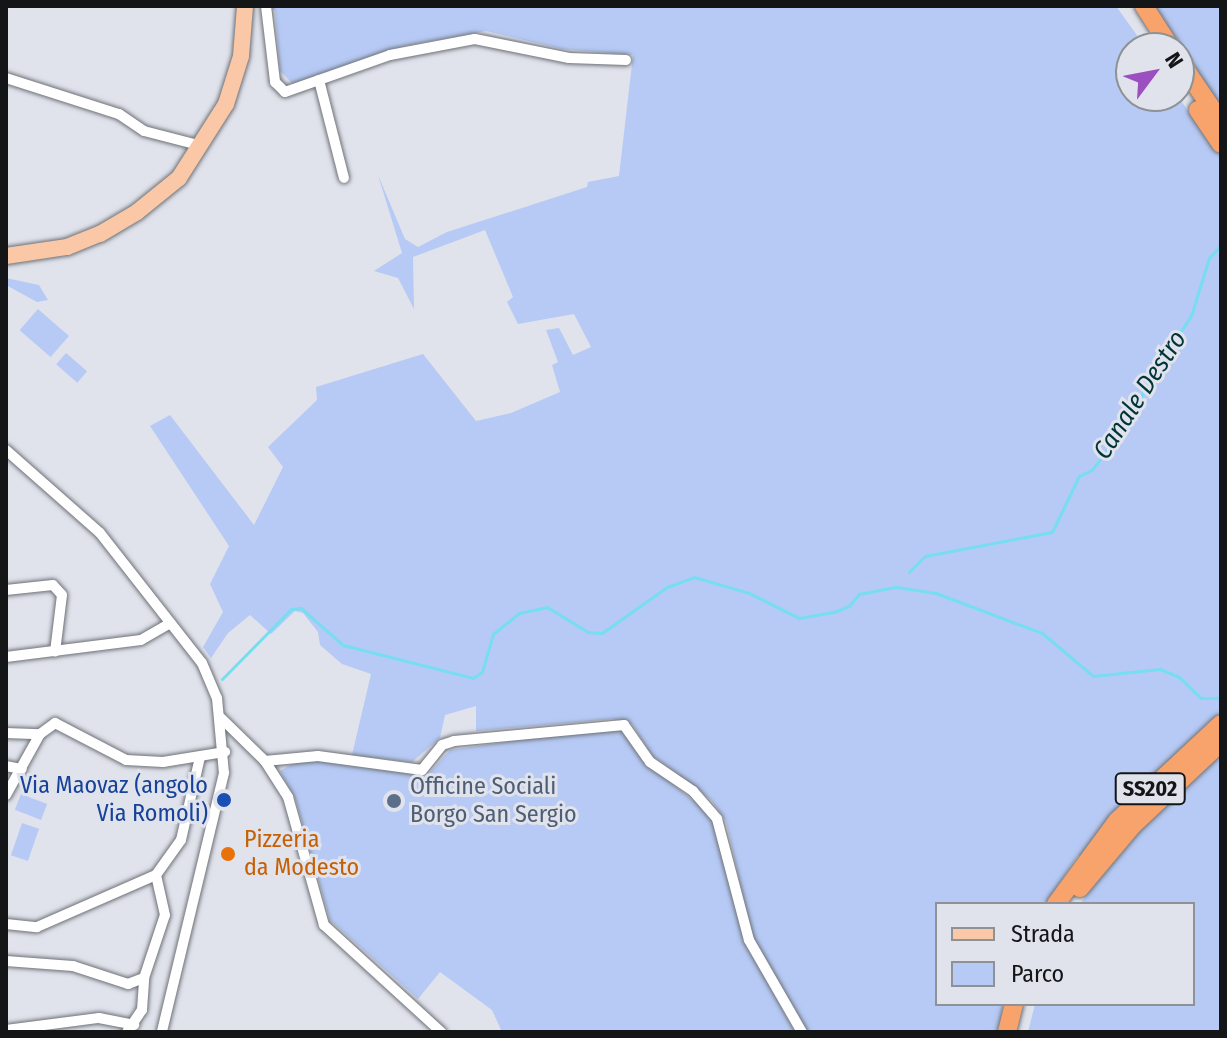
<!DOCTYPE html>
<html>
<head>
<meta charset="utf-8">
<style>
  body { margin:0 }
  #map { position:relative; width:1227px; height:1038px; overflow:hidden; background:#e0e3eb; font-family:"Fira Sans Condensed",sans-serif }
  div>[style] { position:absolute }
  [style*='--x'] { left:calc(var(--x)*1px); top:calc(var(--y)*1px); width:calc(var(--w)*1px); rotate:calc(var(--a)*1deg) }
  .green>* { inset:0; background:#b6caf5; transform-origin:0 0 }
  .stream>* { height:3px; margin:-1.5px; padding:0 1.5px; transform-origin:1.5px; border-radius:1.5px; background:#76def0 }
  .roads { filter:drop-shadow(0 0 2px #6e7178) drop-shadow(0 0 2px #6e7178) }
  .street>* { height:10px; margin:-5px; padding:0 5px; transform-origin:5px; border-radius:5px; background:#fff }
  .primary>* { height:16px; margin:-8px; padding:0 8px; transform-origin:8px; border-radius:8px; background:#fac8a6 }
  .highway>* { height:18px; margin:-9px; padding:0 9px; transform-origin:9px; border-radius:9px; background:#f7a36b }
  .dots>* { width:22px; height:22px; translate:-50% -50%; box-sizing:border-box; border:4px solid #e0e3eb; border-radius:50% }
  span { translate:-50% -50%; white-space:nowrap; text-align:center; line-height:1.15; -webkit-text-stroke:6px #e0e3eb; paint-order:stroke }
  .shield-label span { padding:2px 6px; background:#e0e3eb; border:2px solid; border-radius:6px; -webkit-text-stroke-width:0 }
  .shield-label { font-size:22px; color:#131517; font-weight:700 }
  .transit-label { font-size:24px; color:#164399 }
  .right { translate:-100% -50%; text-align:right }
  .service-label { font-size:24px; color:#4e5e75 }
  .left { translate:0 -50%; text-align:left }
  .food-label { font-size:24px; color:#c56008 }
  .water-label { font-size:26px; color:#00343b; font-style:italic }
  .frame { position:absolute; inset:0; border:8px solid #131517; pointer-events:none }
  .legend { position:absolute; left:935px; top:902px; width:260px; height:104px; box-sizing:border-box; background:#e0e3eb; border:2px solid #8e9196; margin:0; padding:10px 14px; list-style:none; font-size:24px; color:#131517 }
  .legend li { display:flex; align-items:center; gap:16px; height:40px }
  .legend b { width:40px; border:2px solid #8e9196 }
  .north { position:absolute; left:1115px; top:32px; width:80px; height:80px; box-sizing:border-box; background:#e0e3eb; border:2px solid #8e9196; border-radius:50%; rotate:58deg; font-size:22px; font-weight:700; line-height:32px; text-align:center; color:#131517 }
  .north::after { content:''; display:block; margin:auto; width:28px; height:36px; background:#9b4fc0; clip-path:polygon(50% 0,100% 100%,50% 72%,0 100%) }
</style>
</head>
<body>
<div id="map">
  <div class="green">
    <i style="clip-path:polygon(270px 6px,1116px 6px,1146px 48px,1131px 48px,1131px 96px,1178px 96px,1200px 129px,1221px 114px,1221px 1032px,1028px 1032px,1035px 1004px,1193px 1004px,1193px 904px,1080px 904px,1100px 875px,1078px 855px,1046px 904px,937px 904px,937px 1004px,1003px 1004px,999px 1032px,807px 1032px,752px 935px,726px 821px,711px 800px,652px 755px,632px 724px,612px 719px,476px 731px,476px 706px,445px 715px,440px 738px,412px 762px,352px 755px,371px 674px,342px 664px,320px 645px,318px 632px,303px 613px,295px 611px,271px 634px,250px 615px,228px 633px,211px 658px,203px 647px,223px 612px,210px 584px,229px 546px,150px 426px,170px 415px,254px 525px,283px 467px,268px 447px,317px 400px,316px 387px,423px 354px,476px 421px,511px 413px,560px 392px,552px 365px,558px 362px,546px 330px,559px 328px,573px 355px,591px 347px,574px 314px,518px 324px,507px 302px,513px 297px,485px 230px,413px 257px,414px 309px,398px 278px,374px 271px,402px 253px,378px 175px,405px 239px,418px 247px,447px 232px,587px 187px,588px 182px,619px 176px,633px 55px,562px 49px,486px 31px,404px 46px,294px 85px,280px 71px,275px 11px)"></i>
    <i style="clip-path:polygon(1154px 6px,1221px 6px,1221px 108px,1174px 36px)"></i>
    <i style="clip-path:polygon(6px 278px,39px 285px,48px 300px,37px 302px,6px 285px)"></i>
    <i style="left:38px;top:309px;width:41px;height:28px;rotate:41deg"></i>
    <i style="left:66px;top:353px;width:28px;height:15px;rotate:41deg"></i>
    <i style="clip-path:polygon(607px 728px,623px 731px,643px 760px,706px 811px,719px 832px,756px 961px,795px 1032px,502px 1032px,492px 1010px,440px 972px,418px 999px,330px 920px,295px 798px,280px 771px,294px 763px,331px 760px,426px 777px,450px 750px)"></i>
    <i style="left:21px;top:794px;width:28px;height:17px;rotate:21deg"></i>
    <i style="left:22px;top:823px;width:18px;height:34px;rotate:19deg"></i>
  </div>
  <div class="stream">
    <i style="--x:909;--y:572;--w:23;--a:-45"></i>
    <i style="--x:925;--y:556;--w:129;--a:-10.7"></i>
    <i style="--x:1052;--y:532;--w:62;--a:-64.3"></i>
    <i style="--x:1079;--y:476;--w:14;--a:-25"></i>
    <i style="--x:1092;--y:470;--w:72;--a:-53.4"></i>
    <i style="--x:1135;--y:412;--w:37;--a:-68"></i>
    <i style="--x:1149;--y:378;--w:75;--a:-55.9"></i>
    <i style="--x:1191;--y:316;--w:61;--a:-72.8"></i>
    <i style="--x:1209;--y:258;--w:18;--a:-47"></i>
    <i style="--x:222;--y:679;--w:98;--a:-45.4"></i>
    <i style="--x:291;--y:609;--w:10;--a:-6"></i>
    <i style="--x:301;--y:608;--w:56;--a:41.4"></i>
    <i style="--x:343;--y:645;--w:134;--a:14.2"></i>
    <i style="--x:473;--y:678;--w:11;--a:-34"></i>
    <i style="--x:482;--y:672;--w:40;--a:-74"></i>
    <i style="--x:493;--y:634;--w:33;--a:-39"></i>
    <i style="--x:519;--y:613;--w:29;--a:-12"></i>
    <i style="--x:547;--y:607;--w:48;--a:31.4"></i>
    <i style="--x:588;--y:632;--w:14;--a:4"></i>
    <i style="--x:602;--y:633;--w:80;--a:-35.3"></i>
    <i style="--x:667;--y:587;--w:29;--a:-20"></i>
    <i style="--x:694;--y:577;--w:57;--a:16.2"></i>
    <i style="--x:749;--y:593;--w:56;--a:26.6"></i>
    <i style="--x:799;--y:618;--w:36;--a:-10"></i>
    <i style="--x:834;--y:612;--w:16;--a:-22"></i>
    <i style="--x:849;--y:606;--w:16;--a:-50"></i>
    <i style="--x:859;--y:594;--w:38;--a:-11"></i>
    <i style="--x:896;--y:587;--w:40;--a:8.5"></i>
    <i style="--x:936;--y:593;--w:113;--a:20.7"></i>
    <i style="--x:1042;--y:633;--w:67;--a:40.1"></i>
    <i style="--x:1093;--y:676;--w:67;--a:-6"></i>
    <i style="--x:1160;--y:669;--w:21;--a:23"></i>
    <i style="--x:1179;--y:677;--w:30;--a:44"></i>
    <i style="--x:1201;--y:698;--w:20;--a:0"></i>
  </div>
  <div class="roads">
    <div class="street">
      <i style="--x:266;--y:6;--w:77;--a:83.2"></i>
      <i style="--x:275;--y:82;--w:14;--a:45"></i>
      <i style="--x:285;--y:92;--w:111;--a:-19.4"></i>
      <i style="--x:390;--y:55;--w:86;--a:-10.7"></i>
      <i style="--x:475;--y:39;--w:96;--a:11.4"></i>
      <i style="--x:569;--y:58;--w:57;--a:2"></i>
      <i style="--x:6;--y:78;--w:119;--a:17.7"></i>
      <i style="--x:119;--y:114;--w:30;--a:34"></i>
      <i style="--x:144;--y:131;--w:60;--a:14.5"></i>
      <i style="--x:319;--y:80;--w:101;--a:75.7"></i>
      <i style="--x:6;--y:450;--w:125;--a:41.4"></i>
      <i style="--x:100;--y:533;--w:165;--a:51.9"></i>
      <i style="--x:202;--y:663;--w:38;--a:67"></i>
      <i style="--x:217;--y:698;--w:75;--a:84.7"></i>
      <i style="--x:224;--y:773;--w:266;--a:103.5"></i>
      <i style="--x:6;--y:590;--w:47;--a:-6.1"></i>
      <i style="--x:53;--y:585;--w:13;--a:48"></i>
      <i style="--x:62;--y:595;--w:57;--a:97"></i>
      <i style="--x:6;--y:657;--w:136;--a:-7.2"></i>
      <i style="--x:141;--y:640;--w:34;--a:-30"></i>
      <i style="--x:221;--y:718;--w:62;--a:44.3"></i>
      <i style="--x:265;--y:761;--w:43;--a:57.4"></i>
      <i style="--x:288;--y:797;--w:133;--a:74.3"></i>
      <i style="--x:324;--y:925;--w:159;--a:42.4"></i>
      <i style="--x:6;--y:733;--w:34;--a:2"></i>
      <i style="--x:265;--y:761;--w:53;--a:-5.4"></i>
      <i style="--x:318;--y:756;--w:105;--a:7.7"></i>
      <i style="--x:422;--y:770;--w:32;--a:-51"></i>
      <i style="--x:442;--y:745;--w:13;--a:-18"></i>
      <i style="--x:454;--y:741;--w:171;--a:-5.4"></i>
      <i style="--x:624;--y:725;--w:45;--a:54.9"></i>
      <i style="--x:650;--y:762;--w:52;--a:34"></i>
      <i style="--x:693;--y:791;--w:37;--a:49"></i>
      <i style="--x:717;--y:819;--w:125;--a:75.2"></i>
      <i style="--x:749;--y:940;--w:106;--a:60.1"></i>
      <i style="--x:6;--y:766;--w:16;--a:11"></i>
      <i style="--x:6;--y:795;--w:70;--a:-60.9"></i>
      <i style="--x:40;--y:734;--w:19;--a:-36"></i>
      <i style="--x:55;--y:723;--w:80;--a:27.5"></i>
      <i style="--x:126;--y:760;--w:37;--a:3"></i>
      <i style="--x:163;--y:762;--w:63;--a:-9.2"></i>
      <i style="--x:6;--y:924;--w:31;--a:6"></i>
      <i style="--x:37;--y:927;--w:130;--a:-23.6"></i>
      <i style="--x:156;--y:875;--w:43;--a:-54.5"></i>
      <i style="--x:181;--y:840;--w:85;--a:-77.1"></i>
      <i style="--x:6;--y:961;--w:67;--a:4.3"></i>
      <i style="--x:73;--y:966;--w:58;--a:18.1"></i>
      <i style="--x:128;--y:984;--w:17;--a:-21"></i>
      <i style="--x:6;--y:1030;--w:94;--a:-7.4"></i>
      <i style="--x:99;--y:1018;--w:36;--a:11"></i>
      <i style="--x:127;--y:1032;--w:27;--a:-56"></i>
      <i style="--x:142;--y:1010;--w:32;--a:-86"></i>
      <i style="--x:144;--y:978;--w:66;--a:-71.6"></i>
      <i style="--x:165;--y:915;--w:41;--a:-102.7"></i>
    </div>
    <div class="primary">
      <i style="--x:6;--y:256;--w:62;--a:-8.4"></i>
      <i style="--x:67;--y:247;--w:35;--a:-22"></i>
      <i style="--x:100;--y:234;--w:43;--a:-30.7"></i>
      <i style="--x:137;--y:212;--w:54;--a:-39"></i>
      <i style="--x:179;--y:178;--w:88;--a:-57.6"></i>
      <i style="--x:226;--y:104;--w:50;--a:-72.6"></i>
      <i style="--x:241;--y:56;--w:50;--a:-85.4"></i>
    </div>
    <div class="highway">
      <i style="--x:1144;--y:6;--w:50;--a:57.3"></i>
      <i style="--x:1179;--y:60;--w:75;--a:55.9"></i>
      <i style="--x:1198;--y:110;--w:41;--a:55.9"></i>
      <i style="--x:1080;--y:888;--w:81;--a:-50"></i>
      <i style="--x:1132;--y:826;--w:122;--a:-43.3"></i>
      <i style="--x:1056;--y:904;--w:103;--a:-53.7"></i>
      <i style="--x:1117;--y:821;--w:142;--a:-43"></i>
      <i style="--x:1007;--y:1032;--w:29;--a:-76"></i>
    </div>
  </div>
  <div class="dots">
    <i style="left:224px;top:800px;background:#1a4fb4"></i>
    <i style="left:394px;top:801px;background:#5c6f8a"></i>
    <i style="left:228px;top:854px;background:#e8710a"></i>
  </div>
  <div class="shield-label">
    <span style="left:1150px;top:789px">SS202</span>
  </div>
  <div class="transit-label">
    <span class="right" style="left:208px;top:800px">Via Maovaz (angolo<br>Via Romoli)</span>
  </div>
  <div class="service-label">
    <span class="left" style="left:410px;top:801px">Officine Sociali<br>Borgo San Sergio</span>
  </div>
  <div class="food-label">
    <span class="left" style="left:244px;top:854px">Pizzeria<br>da Modesto</span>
  </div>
  <div class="water-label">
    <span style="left:1140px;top:395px;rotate:-57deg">Canale Destro</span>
  </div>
  <div class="frame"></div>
  <ul class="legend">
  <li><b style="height:10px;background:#fac8a6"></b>Strada</li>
  <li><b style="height:22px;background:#b6caf5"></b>Parco</li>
  </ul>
  <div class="north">N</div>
</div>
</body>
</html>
